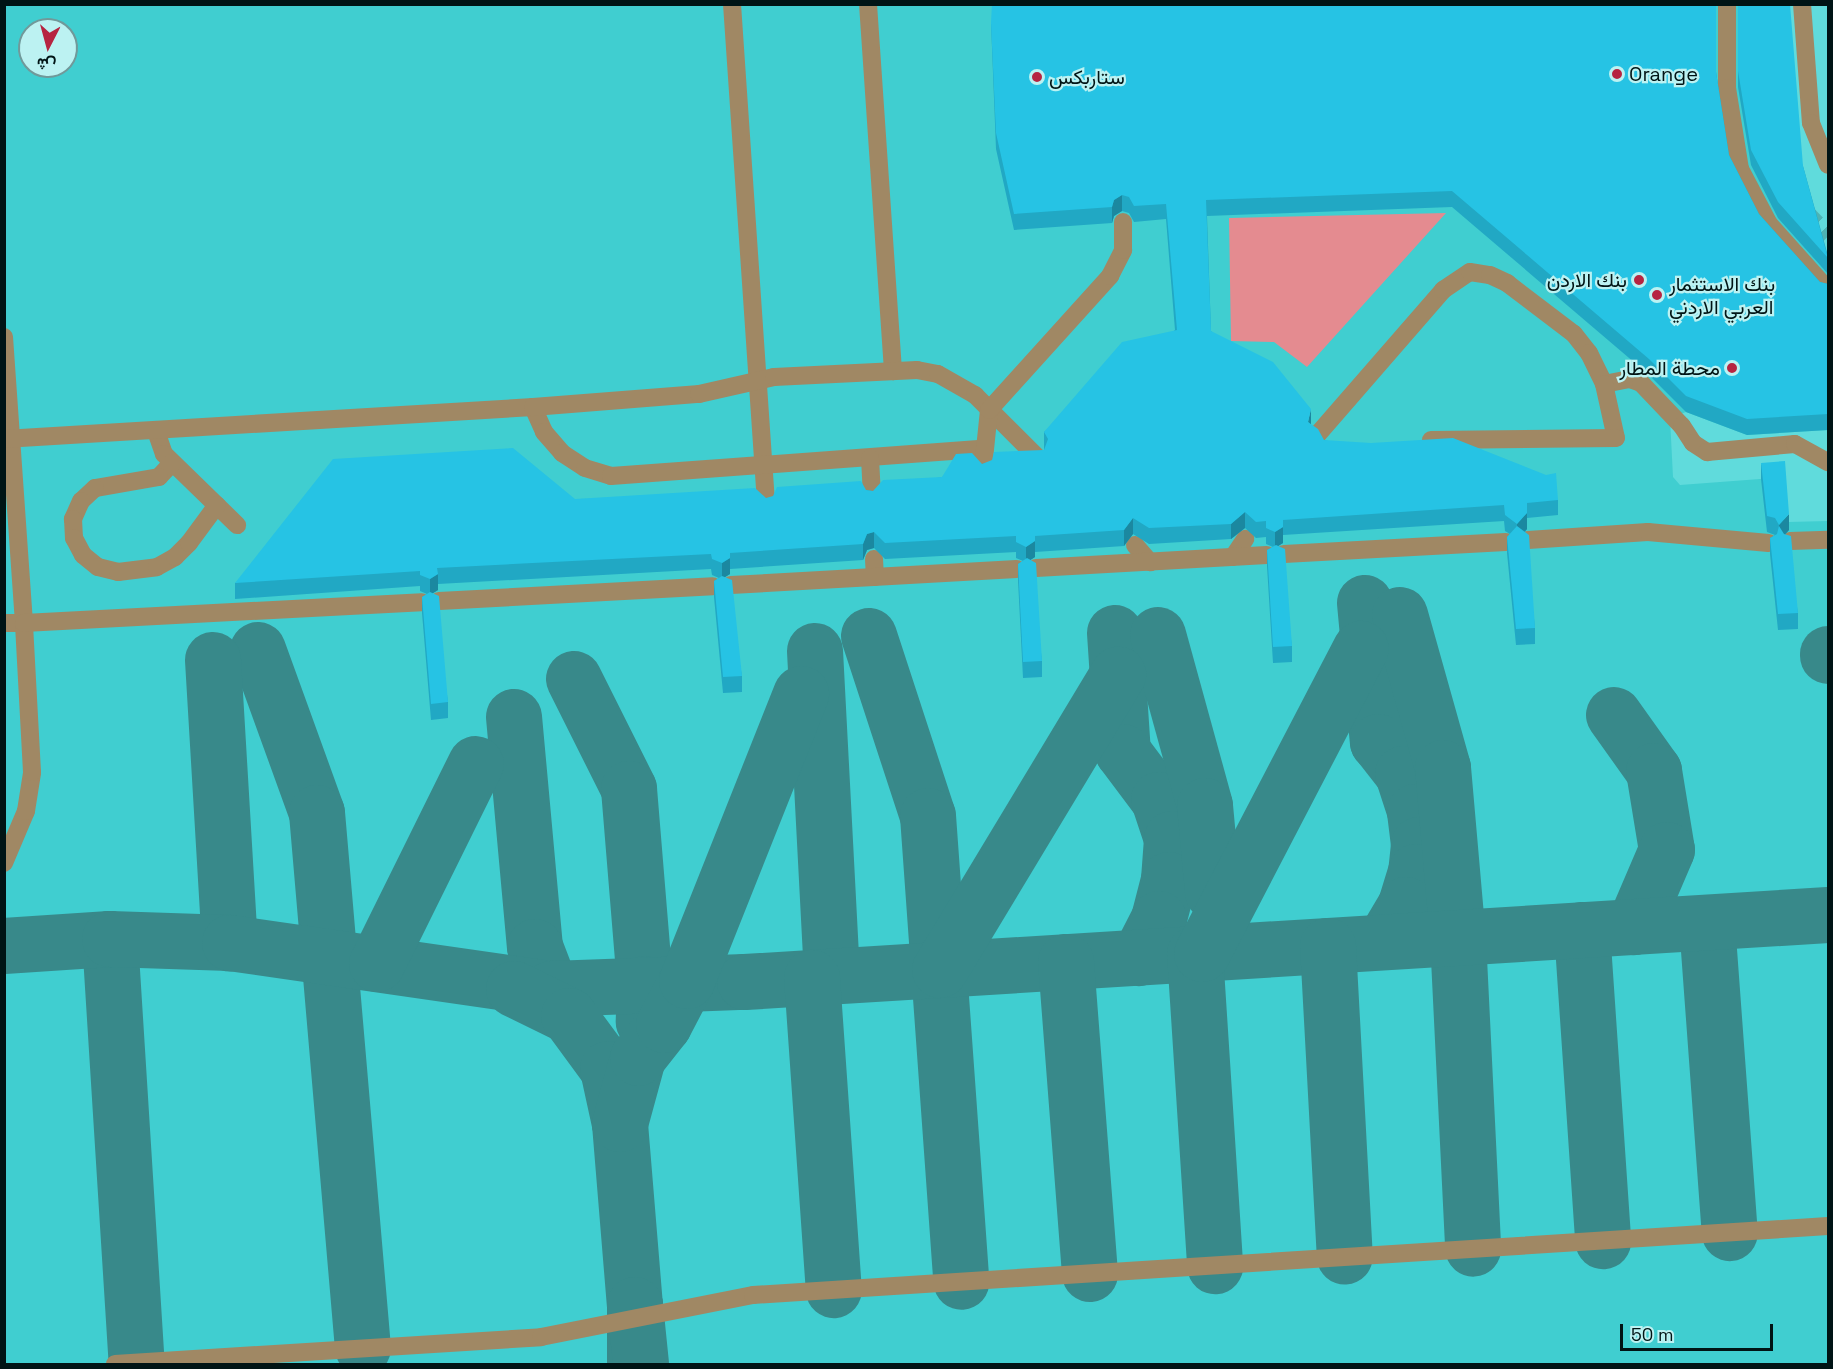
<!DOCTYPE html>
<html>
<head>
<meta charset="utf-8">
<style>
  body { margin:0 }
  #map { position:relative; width:1833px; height:1369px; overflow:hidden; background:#60dbdc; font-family:"Space Grotesk",Vazirmatn,sans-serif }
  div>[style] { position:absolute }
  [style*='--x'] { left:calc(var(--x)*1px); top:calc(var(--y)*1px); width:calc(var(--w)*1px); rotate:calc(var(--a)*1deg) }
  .built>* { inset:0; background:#40ced0 }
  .green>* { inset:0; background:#e48b90 }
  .taxiway>* { height:56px; margin:-28px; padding:0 28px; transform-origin:28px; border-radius:28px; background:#38898a }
  .minor-tunnel>* { height:18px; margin-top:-9px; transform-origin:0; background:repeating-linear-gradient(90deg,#4db3b4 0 18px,transparent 0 27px) }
  .minor>* { height:18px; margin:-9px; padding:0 9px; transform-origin:9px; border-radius:9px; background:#a08864 }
  .wall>* { inset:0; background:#21a8c4 }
  .shaded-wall>* { inset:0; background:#1b88a0 }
  .building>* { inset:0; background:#26c3e4 }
  .dots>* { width:16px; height:16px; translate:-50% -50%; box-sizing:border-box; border:3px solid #bcf2f2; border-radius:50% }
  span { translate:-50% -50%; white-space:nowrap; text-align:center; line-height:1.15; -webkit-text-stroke:4.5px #bcf2f2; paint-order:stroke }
  .poi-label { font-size:20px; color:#001415 }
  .left { translate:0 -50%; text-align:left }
  .right { translate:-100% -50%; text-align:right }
  .frame { position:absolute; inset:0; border:6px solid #001415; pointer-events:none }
  .north { position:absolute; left:18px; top:18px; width:60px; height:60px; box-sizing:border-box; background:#bcf2f2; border:2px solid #71999a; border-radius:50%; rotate:186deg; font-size:16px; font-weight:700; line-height:24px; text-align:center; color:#001415 }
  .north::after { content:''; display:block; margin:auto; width:21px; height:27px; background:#b62441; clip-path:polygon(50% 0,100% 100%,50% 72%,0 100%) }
  .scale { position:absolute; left:1620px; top:1324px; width:153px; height:27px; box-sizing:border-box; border:3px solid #001415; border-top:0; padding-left:8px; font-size:18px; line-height:21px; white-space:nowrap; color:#001415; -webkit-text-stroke:4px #bcf2f2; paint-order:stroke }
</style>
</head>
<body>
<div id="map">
  <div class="built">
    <i style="clip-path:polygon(evenodd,5px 5px,1789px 5px,1803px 182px,1828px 272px,1828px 430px,1747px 435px,1686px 412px,1670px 418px,1673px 477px,1680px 485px,1785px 477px,1788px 522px,1828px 521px,1828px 1364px,5px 1364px,5px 5px,30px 30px,66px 30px,66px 66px,30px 66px,30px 30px)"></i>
  </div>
  <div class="green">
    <i style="clip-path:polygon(1446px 213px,1307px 367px,1274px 342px,1231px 341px,1229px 218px)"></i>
  </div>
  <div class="taxiway">
    <i style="--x:1365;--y:603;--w:140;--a:84.7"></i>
    <i style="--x:1378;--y:742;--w:41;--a:52"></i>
    <i style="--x:1403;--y:774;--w:40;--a:72"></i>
    <i style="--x:1415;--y:812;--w:33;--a:83"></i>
    <i style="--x:1419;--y:845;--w:27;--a:96"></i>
    <i style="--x:1416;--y:872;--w:34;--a:107"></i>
    <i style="--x:1406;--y:905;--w:43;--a:120.7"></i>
    <i style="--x:1400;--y:615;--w:159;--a:74.3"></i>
    <i style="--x:1443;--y:768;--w:171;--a:85"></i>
    <i style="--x:1458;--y:938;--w:311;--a:87.2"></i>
    <i style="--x:1115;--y:633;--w:119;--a:86.2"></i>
    <i style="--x:1123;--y:752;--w:60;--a:53.1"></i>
    <i style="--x:1159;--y:800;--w:41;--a:71.6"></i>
    <i style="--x:1172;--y:839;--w:41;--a:94.2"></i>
    <i style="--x:1169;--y:880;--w:40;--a:104.4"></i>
    <i style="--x:1159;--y:919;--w:44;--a:117.1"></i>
    <i style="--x:1158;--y:635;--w:177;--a:74.6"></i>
    <i style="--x:1205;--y:806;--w:87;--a:84.7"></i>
    <i style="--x:869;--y:636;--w:189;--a:71.9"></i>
    <i style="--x:928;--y:816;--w:467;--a:85.9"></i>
    <i style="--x:258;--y:650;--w:173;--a:70.1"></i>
    <i style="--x:317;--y:813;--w:537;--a:85.09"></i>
    <i style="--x:815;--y:651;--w:326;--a:87"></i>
    <i style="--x:1828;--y:654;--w:2;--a:90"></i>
    <i style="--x:213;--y:660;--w:284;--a:86.6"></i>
    <i style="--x:574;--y:679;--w:123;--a:63.4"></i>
    <i style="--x:629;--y:789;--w:196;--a:85.3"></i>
    <i style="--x:645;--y:984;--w:38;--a:92"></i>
    <i style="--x:1614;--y:715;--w:69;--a:54.5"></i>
    <i style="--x:1654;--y:771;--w:80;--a:80.7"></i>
    <i style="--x:1667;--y:850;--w:84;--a:113.2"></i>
    <i style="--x:514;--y:717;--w:231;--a:84.8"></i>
    <i style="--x:535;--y:947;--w:45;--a:69.1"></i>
    <i style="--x:551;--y:989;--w:32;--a:56"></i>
    <i style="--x:1707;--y:923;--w:311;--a:85.8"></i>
    <i style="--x:1582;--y:930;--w:312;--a:86.1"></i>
    <i style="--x:110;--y:939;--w:425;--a:86.4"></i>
    <i style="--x:4;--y:946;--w:106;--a:-3.8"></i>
    <i style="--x:110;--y:939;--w:120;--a:1.9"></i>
    <i style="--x:230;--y:943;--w:324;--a:8.2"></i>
    <i style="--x:551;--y:989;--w:194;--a:-2.1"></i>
    <i style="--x:745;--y:982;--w:1085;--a:-3.54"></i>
    <i style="--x:1328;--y:946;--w:311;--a:86.9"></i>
    <i style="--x:1195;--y:954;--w:313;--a:86.3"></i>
    <i style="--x:1202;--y:954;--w:344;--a:-62.5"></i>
    <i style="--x:1066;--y:962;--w:313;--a:85.6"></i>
    <i style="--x:377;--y:964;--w:223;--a:-63.7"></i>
    <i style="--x:940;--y:970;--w:345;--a:-58.9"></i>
    <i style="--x:812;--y:978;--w:313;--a:86"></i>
    <i style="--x:514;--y:989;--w:61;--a:26.1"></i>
    <i style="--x:569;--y:1016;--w:66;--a:53.7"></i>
    <i style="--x:608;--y:1069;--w:56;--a:77.7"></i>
    <i style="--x:620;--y:1124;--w:182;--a:85.3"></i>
    <i style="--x:620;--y:1124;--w:68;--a:-74.7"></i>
    <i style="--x:638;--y:1058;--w:42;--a:-51.8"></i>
    <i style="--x:664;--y:1025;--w:50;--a:-62.4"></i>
    <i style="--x:687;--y:981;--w:309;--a:-68.3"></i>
    <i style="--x:635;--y:1364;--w:59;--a:-90"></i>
    <i style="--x:635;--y:1305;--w:59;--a:84.2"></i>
  </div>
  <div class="minor-tunnel">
    <i style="--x:1804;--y:211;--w:35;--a:46"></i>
  </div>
  <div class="minor">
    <i style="--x:732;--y:4;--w:500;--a:86.1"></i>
    <i style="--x:868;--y:4;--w:368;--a:86.1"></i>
    <i style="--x:1727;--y:4;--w:84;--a:90"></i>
    <i style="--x:1727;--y:88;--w:82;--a:80.9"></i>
    <i style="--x:1740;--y:169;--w:62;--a:62.2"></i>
    <i style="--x:1769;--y:224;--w:89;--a:48.2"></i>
    <i style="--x:1802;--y:4;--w:119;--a:85.7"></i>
    <i style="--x:1811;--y:123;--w:45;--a:68"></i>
    <i style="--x:4;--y:337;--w:287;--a:86"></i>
    <i style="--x:24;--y:623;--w:20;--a:180"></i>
    <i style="--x:1604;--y:384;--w:26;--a:-11"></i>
    <i style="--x:1630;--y:379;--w:12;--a:20"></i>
    <i style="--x:1641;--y:383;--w:59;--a:46.4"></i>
    <i style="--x:1682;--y:426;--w:20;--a:57"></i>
    <i style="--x:1693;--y:443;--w:17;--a:33"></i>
    <i style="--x:1707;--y:452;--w:88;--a:-5.2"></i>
    <i style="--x:1795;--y:444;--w:38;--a:29"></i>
    <i style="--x:533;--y:407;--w:27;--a:66"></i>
    <i style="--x:544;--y:432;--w:28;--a:49"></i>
    <i style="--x:562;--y:453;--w:27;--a:33"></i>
    <i style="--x:585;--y:468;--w:27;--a:17"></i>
    <i style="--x:611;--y:476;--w:372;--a:-4.2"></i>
    <i style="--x:156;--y:431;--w:24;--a:71"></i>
    <i style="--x:164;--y:454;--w:102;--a:44.2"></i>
    <i style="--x:1318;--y:434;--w:191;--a:-49"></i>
    <i style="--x:1443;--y:290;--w:32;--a:-34"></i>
    <i style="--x:1470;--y:272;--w:20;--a:9"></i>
    <i style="--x:1490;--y:275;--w:19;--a:25"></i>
    <i style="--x:1507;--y:283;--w:84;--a:37.3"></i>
    <i style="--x:1574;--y:334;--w:24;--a:52"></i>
    <i style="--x:1589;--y:353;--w:34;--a:64"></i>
    <i style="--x:1604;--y:384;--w:55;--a:77.5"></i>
    <i style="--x:1616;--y:438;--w:185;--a:179.4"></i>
    <i style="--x:4;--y:439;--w:530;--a:-3.46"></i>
    <i style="--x:533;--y:407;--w:167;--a:-4.5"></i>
    <i style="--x:699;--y:394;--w:77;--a:-12.8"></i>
    <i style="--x:774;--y:377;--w:143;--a:-2.8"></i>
    <i style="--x:917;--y:370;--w:21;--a:11"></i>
    <i style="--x:938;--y:374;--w:43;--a:29.6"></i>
    <i style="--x:975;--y:395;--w:88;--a:45"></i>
    <i style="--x:870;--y:458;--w:38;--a:87"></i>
    <i style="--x:172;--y:463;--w:19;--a:133"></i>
    <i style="--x:159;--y:477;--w:65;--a:170.2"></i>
    <i style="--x:95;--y:488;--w:19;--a:137"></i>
    <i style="--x:81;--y:501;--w:20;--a:114"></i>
    <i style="--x:73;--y:519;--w:19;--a:87"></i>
    <i style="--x:74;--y:538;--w:19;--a:62"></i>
    <i style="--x:83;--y:555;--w:19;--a:39"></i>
    <i style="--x:98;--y:567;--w:21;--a:14"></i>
    <i style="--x:118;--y:572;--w:39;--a:-7"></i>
    <i style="--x:157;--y:567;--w:21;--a:-29"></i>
    <i style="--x:175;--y:557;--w:20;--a:-45"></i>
    <i style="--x:189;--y:543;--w:47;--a:-53.6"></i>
    <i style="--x:983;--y:469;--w:59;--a:-84.2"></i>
    <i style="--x:989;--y:410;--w:181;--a:-47.9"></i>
    <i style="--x:1110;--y:276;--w:29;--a:-63"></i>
    <i style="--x:1123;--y:250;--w:28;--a:-90"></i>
    <i style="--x:1528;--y:540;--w:120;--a:-3.8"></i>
    <i style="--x:1648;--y:532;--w:121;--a:5.2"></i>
    <i style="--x:1790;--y:541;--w:38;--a:-2"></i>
    <i style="--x:1135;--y:545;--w:23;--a:49"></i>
    <i style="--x:1284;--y:554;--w:222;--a:-3.1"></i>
    <i style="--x:1233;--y:557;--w:22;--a:-56"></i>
    <i style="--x:874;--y:559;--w:18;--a:87"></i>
    <i style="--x:1036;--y:568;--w:231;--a:-3.2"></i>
    <i style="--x:731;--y:585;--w:286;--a:-3.2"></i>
    <i style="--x:439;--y:601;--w:274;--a:-3.1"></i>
    <i style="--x:4;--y:863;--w:56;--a:-67.1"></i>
    <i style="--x:26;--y:811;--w:39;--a:-81"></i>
    <i style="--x:32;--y:772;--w:149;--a:-93.1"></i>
    <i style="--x:24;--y:623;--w:398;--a:-3"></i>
    <i style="--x:115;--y:1364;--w:427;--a:-3.6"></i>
    <i style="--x:541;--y:1337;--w:216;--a:-11.2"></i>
    <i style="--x:753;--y:1295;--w:1077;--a:-3.67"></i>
  </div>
  <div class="wall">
    <i style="clip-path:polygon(1738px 4px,1803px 166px,1828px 256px,1828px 274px,1778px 218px,1751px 165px,1738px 87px)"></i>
    <i style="clip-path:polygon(991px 23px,1716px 72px,1729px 155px,1759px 214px,1820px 282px,1828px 284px,1828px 430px,1747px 435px,1686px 412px,1649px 375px,1452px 207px,1207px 216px,1211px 331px,1311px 425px,1324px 440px,1558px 500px,1558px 515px,1527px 518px,1527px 529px,1525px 532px,1535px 628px,1535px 644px,1516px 645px,1507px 553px,1507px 537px,1510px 534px,1505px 531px,1504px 521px,1283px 535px,1283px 543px,1278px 546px,1292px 646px,1292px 662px,1273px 663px,1267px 566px,1267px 550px,1273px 547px,1266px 544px,1266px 537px,1256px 538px,1245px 528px,1231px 539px,1149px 544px,1133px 534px,1124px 546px,1035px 552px,1035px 557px,1030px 560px,1042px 661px,1042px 677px,1023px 678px,1018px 580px,1018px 564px,1023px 561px,1016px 558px,1016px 552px,885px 559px,874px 548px,867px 550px,863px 560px,730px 569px,730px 574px,725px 577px,742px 676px,742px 692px,723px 693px,714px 597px,714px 581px,719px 578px,712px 575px,711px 569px,438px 584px,438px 590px,433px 593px,448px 702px,448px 718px,431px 720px,422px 613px,422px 597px,427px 594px,420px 591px,420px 586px,235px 599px,235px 583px,575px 499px,766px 498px,866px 490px,873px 491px,942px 477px,982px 464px,1044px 450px,1044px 432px,1175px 330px,1166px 219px,1134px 222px,1129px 213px,1122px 211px,1114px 216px,1112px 223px,1014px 230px,996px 149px)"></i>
    <i style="clip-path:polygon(1761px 463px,1789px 530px,1785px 535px,1798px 613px,1798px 629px,1778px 630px,1770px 554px,1770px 538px,1775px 535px,1767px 532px,1761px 479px)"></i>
  </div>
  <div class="shaded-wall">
    <i style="clip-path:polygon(1122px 195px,1122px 211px,1114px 216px,1112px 223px,1112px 207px,1114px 200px)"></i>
    <i style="clip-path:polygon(1311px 409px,1311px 425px,1308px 422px)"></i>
    <i style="clip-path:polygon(1245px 512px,1245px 528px,1231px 539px,1231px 524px)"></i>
    <i style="clip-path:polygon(1527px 513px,1527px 529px,1517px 540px,1517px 524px)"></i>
    <i style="clip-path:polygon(1789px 514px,1789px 530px,1779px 541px,1779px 525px)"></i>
    <i style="clip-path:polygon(1133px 518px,1133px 534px,1124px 546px,1124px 530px)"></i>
    <i style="clip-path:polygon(1283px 527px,1283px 543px,1275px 548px,1275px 532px)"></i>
    <i style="clip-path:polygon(874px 532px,874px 548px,867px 550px,863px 560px,863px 544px,867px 534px)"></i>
    <i style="clip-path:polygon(1035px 541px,1035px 557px,1026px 563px,1026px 547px)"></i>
    <i style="clip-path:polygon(730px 558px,730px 574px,722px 579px,722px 563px)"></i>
    <i style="clip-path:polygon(438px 574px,438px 590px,430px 595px,430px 579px)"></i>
  </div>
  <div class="building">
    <i style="clip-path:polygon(992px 4px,1716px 4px,1716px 72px,1729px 155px,1759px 214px,1820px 282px,1828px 284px,1828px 414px,1747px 419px,1686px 396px,1649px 359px,1452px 191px,1206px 200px,1211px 331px,1273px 362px,1311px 409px,1308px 422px,1318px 429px,1324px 440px,1371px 443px,1453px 438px,1546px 475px,1556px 473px,1558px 500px,1527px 503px,1527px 513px,1517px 524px,1505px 515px,1504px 505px,1283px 520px,1283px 527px,1275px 532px,1266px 528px,1266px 521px,1256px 522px,1245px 512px,1231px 524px,1149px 528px,1133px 518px,1124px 530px,1035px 536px,1035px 541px,1026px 547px,1016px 542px,1016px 536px,885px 543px,874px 532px,867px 534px,863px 544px,730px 553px,730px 558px,722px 563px,712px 559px,711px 554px,437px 568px,438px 574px,430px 579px,420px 575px,420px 571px,235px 583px,333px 459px,513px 448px,575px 499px,755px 488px,766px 498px,773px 496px,777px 487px,861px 481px,866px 490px,873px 491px,883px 480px,942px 477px,956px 454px,972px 453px,982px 464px,992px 460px,994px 452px,1044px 450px,1048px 439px,1044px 432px,1122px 342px,1177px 330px,1166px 204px,1134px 206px,1129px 197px,1122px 195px,1114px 200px,1112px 207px,1014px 214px,996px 133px,991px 23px)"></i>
    <i style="clip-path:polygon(1738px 4px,1790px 4px,1803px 166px,1828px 258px,1778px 202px,1751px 150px,1738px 71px)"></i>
    <i style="clip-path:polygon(1785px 461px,1789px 514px,1779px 525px,1775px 518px,1767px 516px,1761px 463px)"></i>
    <i style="clip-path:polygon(1517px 526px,1529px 535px,1535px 628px,1516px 629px,1507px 537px)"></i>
    <i style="clip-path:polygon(1779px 526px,1784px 534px,1791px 536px,1798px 613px,1778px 614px,1770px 538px,1777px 534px)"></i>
    <i style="clip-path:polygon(1276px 545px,1285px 549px,1292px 646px,1273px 647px,1267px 550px)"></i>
    <i style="clip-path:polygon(1027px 558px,1036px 563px,1042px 661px,1023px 662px,1018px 564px)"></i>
    <i style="clip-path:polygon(722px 576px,732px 580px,742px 676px,723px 677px,714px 581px)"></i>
    <i style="clip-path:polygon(430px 592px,439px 596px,448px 702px,431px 704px,422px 597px)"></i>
  </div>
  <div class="dots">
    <i style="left:1617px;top:74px;background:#b62441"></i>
    <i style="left:1037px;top:77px;background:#b62441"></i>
    <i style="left:1639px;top:280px;background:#b62441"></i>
    <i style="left:1657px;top:295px;background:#b62441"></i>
    <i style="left:1732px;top:368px;background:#b62441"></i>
  </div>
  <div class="poi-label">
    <span class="left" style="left:1629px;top:74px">Orange</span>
    <span class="left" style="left:1049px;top:77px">ستاربكس</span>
    <span class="right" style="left:1627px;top:280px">بنك الاردن</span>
    <span class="left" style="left:1669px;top:296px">بنك الاستثمار<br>العربي الاردني</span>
    <span class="right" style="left:1720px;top:368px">محطة المطار</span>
  </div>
  <div class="frame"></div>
  <div class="north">ش</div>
  <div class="scale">50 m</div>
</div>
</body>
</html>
